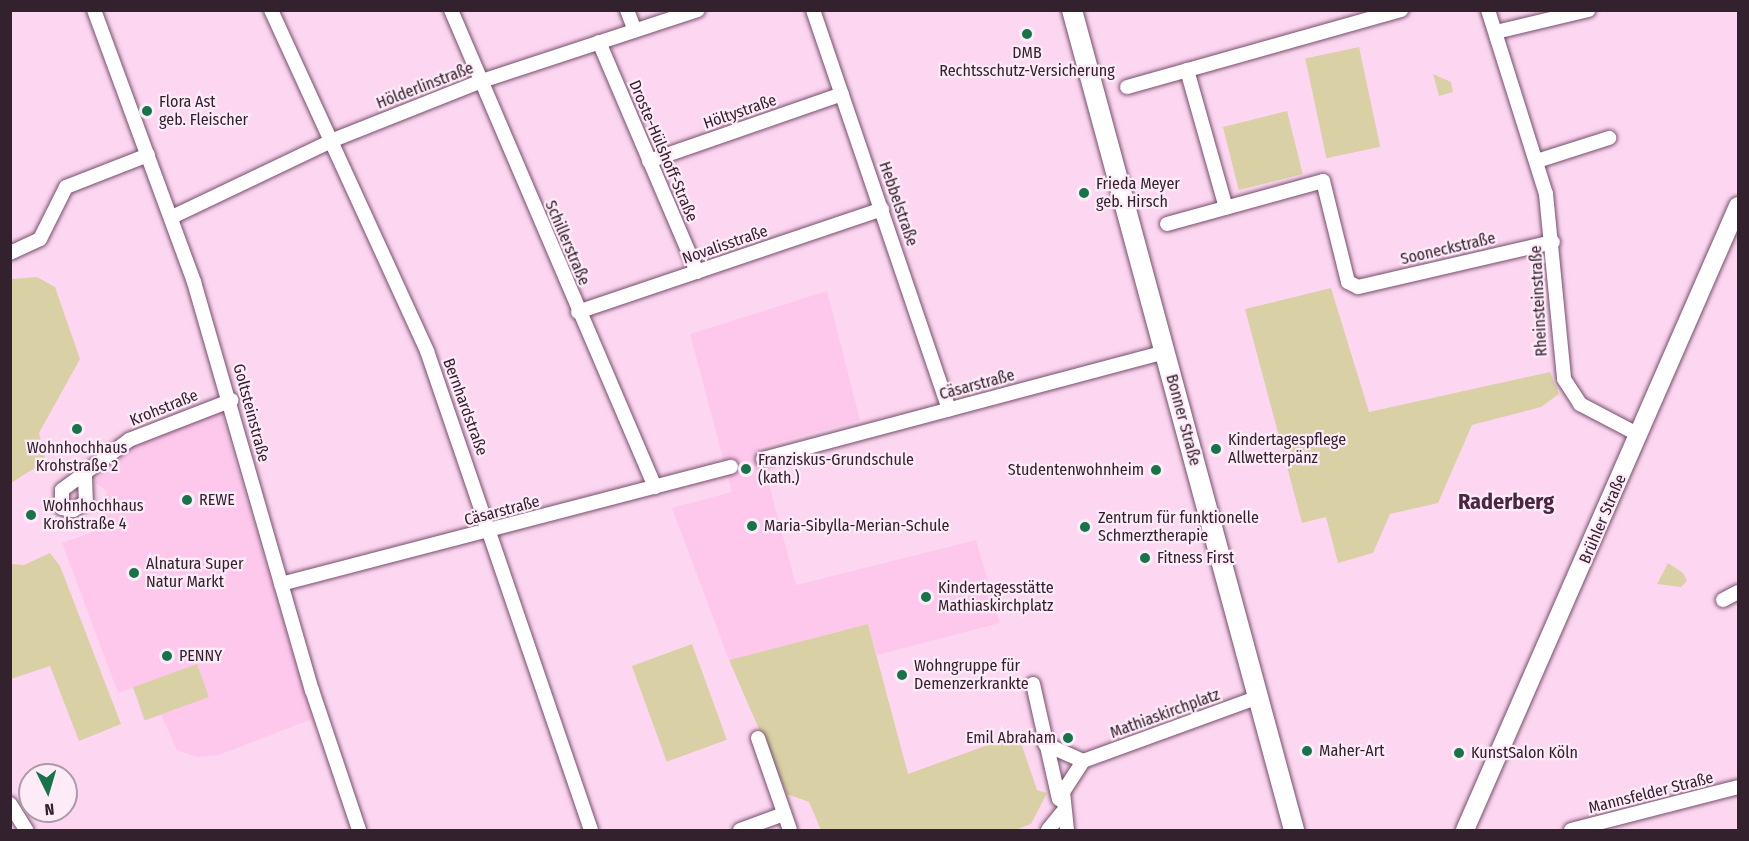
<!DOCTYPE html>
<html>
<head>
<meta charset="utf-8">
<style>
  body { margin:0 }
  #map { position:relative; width:1749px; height:841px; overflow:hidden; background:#fdd7f1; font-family:"Fira Sans Condensed",sans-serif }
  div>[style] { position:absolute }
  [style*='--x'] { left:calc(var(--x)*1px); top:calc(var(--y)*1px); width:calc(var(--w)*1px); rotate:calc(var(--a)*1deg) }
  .built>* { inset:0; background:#fec8ed }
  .green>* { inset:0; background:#d9d1a5; transform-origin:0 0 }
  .roads { filter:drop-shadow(0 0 2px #764e6a) drop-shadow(0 0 2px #764e6a) }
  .minor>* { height:14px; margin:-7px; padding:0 7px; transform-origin:7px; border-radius:7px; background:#fff }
  .tertiary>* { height:18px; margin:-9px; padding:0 9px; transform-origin:9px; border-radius:9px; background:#fff }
  .secondary>* { height:20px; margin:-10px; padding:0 10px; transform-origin:10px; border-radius:10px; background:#fff }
  .dots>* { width:16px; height:16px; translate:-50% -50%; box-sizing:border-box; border:3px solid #feebf8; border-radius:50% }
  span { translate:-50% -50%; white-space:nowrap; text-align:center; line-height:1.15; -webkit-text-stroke:4.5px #feebf8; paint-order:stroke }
  .poi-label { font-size:16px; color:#33212d }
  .left { translate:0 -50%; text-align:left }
  .right { translate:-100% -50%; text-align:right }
  .street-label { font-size:16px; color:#33212d }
  .district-label { font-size:22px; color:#4b2641; font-weight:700 }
  .frame { position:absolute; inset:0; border:12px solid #33212d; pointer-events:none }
  .north { position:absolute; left:18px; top:763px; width:60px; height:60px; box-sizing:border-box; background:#feebf8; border:2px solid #ad9aa7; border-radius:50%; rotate:175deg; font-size:16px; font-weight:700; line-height:24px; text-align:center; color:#33212d }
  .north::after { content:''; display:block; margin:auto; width:21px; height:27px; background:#17744a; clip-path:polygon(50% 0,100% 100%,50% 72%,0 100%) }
</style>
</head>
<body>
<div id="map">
  <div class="built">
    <i style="clip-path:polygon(827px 291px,860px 420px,759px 447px,796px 585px,976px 540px,1000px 623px,877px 655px,868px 624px,729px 660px,672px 508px,732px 492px,690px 334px)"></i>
    <i style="clip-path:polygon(220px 410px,312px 719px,219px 755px,197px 757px,177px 750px,161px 715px,144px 721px,133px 688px,118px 693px,62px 543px,101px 529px,107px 491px,94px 482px,120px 454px,138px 441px)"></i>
  </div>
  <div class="green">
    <i style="left:1359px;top:47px;width:102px;height:55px;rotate:78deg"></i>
    <i style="clip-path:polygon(1433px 74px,1451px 82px,1453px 92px,1439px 96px)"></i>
    <i style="left:1287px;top:111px;width:65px;height:66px;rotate:76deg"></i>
    <i style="clip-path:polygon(37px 277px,55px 287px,80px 359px,39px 433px,46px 461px,11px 483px,11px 279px)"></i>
    <i style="clip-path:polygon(1331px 288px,1369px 412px,1550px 372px,1559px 394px,1541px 407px,1472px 425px,1438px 503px,1390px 514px,1373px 553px,1338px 563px,1326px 517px,1302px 523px,1245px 309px)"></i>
    <i style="clip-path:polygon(50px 553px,60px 566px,121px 724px,79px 741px,50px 666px,11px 679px,11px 564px,24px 565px)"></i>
    <i style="clip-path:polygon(1668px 563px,1683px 573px,1687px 581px,1681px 587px,1657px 584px)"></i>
    <i style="clip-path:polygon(868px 624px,908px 774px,1018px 734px,1037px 790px,1047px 793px,1031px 824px,1015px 830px,821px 830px,809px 802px,787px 794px,729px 660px)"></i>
    <i style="left:692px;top:644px;width:102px;height:64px;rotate:70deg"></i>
    <i style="left:197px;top:664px;width:35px;height:68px;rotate:70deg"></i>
  </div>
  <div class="roads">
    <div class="minor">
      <i style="--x:94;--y:10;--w:290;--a:69.8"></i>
      <i style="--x:194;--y:282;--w:425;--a:73.9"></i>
      <i style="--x:312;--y:690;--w:148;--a:71.4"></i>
      <i style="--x:271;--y:10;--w:375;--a:65.4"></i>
      <i style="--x:427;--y:351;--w:506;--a:71.1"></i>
      <i style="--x:451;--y:10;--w:519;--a:66.84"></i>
      <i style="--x:627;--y:10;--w:22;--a:69"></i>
      <i style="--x:813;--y:10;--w:422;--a:71.2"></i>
      <i style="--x:1488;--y:10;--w:193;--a:72.5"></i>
      <i style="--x:1546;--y:194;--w:186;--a:84.4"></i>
      <i style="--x:1564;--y:379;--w:30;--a:57"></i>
      <i style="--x:1580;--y:404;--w:67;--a:27.7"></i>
      <i style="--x:1496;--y:32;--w:95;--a:-13.4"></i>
      <i style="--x:599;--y:42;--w:250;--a:66.9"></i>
      <i style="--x:1187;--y:70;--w:143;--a:74.2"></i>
      <i style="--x:1127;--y:87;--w:285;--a:-15.7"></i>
      <i style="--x:649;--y:161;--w:204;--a:-19.1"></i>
      <i style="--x:1537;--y:161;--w:76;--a:-17.7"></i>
      <i style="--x:172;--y:217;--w:176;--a:-25.5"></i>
      <i style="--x:331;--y:141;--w:162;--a:-21.7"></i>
      <i style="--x:482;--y:81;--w:227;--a:-18.2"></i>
      <i style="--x:1167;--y:224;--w:162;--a:-15.4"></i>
      <i style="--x:1323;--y:181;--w:104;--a:76.1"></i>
      <i style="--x:1348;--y:282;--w:11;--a:27"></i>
      <i style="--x:1358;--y:287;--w:200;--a:-13"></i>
      <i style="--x:10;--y:253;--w:33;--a:-25"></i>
      <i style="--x:40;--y:239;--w:58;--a:-63.4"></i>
      <i style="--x:66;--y:187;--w:88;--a:-21.3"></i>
      <i style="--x:578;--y:312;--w:321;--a:-18.7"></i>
      <i style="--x:763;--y:459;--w:416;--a:-14.9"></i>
      <i style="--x:85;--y:477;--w:25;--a:88"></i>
      <i style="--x:86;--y:502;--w:15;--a:148"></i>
      <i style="--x:73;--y:510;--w:11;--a:-170"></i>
      <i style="--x:62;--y:508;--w:18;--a:-90"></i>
      <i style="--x:62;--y:490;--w:84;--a:-36.7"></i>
      <i style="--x:129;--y:440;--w:110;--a:-21.2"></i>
      <i style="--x:281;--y:584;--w:465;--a:-14.6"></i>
      <i style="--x:1723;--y:600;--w:17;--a:-28"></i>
      <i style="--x:1033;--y:684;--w:118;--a:77.3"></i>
      <i style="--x:758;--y:738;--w:97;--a:70.8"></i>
      <i style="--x:1045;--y:744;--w:42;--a:24.1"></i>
      <i style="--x:10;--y:804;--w:31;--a:58"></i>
      <i style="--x:740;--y:830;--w:47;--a:-20"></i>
      <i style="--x:1048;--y:830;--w:22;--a:-51"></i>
      <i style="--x:1067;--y:830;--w:38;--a:-96"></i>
      <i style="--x:1063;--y:792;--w:37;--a:-57"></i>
      <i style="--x:1083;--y:761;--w:187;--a:-20"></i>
      <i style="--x:1571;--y:830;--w:172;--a:-14.4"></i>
    </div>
    <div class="tertiary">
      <i style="--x:1465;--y:830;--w:681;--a:-66.37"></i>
    </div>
    <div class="secondary">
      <i style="--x:1072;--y:10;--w:850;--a:74.85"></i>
    </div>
  </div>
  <div class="dots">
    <i style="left:1027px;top:34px;background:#17744a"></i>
    <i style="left:147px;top:111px;background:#17744a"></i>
    <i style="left:1084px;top:193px;background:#17744a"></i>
    <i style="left:77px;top:429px;background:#17744a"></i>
    <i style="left:1216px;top:449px;background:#17744a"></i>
    <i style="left:746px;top:469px;background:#17744a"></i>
    <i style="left:1156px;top:470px;background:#17744a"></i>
    <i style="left:187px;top:500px;background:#17744a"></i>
    <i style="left:31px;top:515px;background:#17744a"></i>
    <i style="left:752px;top:526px;background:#17744a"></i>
    <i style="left:1085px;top:527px;background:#17744a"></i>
    <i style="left:1145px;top:558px;background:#17744a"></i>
    <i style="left:134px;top:573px;background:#17744a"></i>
    <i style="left:926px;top:597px;background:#17744a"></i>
    <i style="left:167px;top:656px;background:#17744a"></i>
    <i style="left:902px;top:675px;background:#17744a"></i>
    <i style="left:1068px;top:738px;background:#17744a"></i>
    <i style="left:1307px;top:751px;background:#17744a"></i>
    <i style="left:1459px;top:753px;background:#17744a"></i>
  </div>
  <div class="poi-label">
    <span style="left:1027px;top:62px">DMB<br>Rechtsschutz-Versicherung</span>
    <span class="left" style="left:159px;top:111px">Flora Ast<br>geb. Fleischer</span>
    <span class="left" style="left:1096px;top:193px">Frieda Meyer<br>geb. Hirsch</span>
    <span class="left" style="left:1228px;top:449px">Kindertagespflege<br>Allwetterpänz</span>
    <span style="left:77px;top:457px">Wohnhochhaus<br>Krohstraße 2</span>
    <span class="left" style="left:758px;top:469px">Franziskus-Grundschule<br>(kath.)</span>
    <span class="right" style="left:1144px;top:470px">Studentenwohnheim</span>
    <span class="left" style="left:199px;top:500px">REWE</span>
    <span class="left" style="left:43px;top:515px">Wohnhochhaus<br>Krohstraße 4</span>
    <span class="left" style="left:1098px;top:527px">Zentrum für funktionelle<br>Schmerztherapie</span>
    <span class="left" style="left:764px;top:526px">Maria-Sibylla-Merian-Schule</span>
    <span class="left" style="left:1157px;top:558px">Fitness First</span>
    <span class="left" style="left:146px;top:573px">Alnatura Super<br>Natur Markt</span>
    <span class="left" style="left:938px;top:597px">Kindertagesstätte<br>Mathiaskirchplatz</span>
    <span class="left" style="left:179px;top:656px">PENNY</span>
    <span class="left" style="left:914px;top:675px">Wohngruppe für<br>Demenzerkrankte</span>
    <span class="right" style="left:1056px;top:738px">Emil Abraham</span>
    <span class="left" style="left:1319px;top:751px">Maher-Art</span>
    <span class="left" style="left:1471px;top:753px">KunstSalon Köln</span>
  </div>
  <div class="street-label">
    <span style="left:425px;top:86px;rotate:-21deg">Hölderlinstraße</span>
    <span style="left:740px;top:112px;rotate:-19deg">Höltystraße</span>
    <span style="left:663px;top:151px;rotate:67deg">Droste-Hülshoff-Straße</span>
    <span style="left:898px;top:204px;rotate:71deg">Hebbelstraße</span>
    <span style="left:567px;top:243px;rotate:67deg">Schillerstraße</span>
    <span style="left:725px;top:245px;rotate:-19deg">Novalisstraße</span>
    <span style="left:1448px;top:249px;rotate:-13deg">Sooneckstraße</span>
    <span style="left:1539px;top:301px;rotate:-93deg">Rheinsteinstraße</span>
    <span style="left:977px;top:385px;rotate:-15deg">Cäsarstraße</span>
    <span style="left:465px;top:407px;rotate:70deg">Bernhardstraße</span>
    <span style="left:164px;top:408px;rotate:-22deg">Krohstraße</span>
    <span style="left:251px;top:413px;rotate:75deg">Goltsteinstraße</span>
    <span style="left:1183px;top:420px;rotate:75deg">Bonner Straße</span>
    <span style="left:502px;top:511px;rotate:-15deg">Cäsarstraße</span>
    <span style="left:1603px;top:519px;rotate:-67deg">Brühler Straße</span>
    <span style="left:1165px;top:714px;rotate:-20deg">Mathiaskirchplatz</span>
    <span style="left:1651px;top:793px;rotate:-14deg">Mannsfelder Straße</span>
  </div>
  <div class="district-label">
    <span style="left:1506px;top:502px">Raderberg</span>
  </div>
  <div class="frame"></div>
  <div class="north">N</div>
</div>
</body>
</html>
